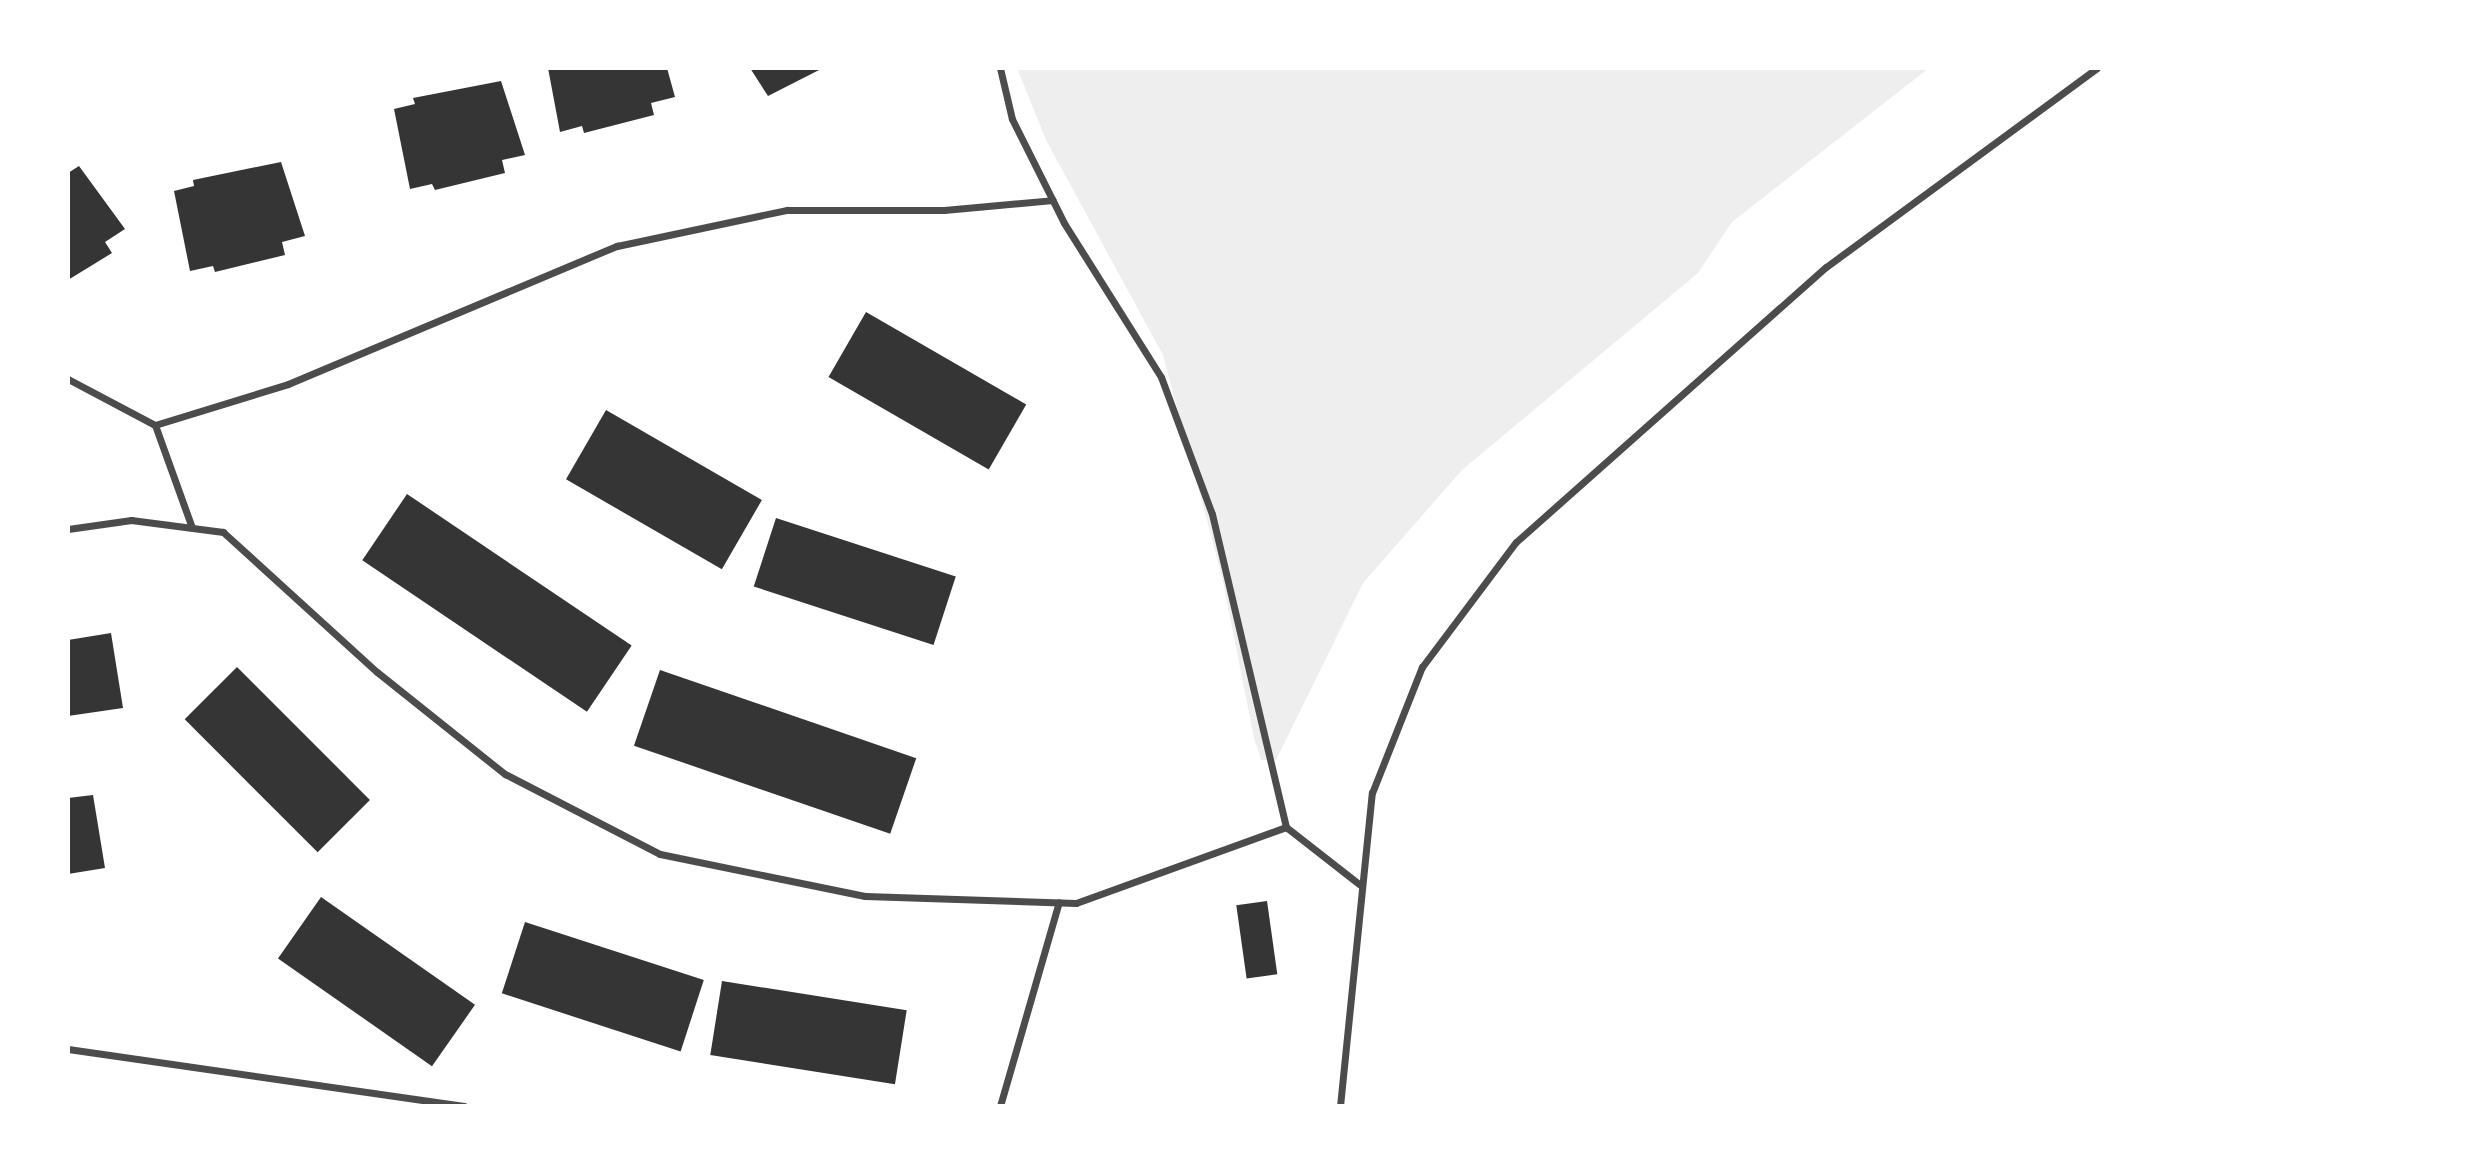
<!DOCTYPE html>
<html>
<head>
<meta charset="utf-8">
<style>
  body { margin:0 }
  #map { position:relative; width:2488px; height:1174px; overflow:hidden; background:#fff; font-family:"Varela Round",sans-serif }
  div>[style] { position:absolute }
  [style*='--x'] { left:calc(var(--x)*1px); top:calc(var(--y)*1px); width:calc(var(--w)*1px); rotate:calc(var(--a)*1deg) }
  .green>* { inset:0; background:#eee }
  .building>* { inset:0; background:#353535; transform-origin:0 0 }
  .minor>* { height:7px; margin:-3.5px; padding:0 3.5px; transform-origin:3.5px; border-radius:3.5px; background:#4c4c4c }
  span { translate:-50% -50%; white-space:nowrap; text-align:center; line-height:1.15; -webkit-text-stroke:5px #fff; paint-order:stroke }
  .frame { position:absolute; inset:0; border:70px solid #fff; pointer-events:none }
</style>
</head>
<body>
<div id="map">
  <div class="green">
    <i style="clip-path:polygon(1017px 68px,1929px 68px,1732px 222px,1698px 273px,1462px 470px,1363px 583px,1276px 760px,1261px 760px,1254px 738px,1222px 577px,1163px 355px,1046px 140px)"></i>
  </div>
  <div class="building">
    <i style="clip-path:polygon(548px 68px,667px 68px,675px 97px,651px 103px,654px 115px,584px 133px,582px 126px,560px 132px)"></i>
    <i style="clip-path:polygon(750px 68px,823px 68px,768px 96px)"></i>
    <i style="clip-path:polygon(501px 81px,525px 155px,502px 160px,505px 173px,435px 190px,432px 184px,410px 189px,394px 109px,415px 104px,413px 98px)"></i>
    <i style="clip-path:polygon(281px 162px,305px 236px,282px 242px,285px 255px,215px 272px,213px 266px,190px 271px,174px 191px,194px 186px,193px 180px)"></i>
    <i style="clip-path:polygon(79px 166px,125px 229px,105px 242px,112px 253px,68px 280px,68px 173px)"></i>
    <i style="left:866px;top:312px;width:185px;height:75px;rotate:30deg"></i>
    <i style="left:606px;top:410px;width:180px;height:80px;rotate:30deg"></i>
    <i style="left:407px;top:494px;width:271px;height:80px;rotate:34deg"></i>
    <i style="left:776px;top:518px;width:189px;height:72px;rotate:18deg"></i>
    <i style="clip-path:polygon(111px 633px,123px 708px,68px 716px,68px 640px)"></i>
    <i style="left:237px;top:667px;width:188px;height:74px;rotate:45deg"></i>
    <i style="left:660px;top:670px;width:271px;height:80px;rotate:19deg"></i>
    <i style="clip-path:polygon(93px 795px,105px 868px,68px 874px,68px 798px)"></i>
    <i style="left:321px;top:897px;width:188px;height:75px;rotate:35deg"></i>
    <i style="left:1267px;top:901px;width:74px;height:31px;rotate:82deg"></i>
    <i style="left:525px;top:922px;width:188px;height:75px;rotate:18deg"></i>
    <i style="left:722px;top:981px;width:187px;height:75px;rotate:9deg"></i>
  </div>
  <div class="minor">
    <i style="--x:1000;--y:68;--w:52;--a:76.8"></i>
    <i style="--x:1012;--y:119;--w:116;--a:63.4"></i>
    <i style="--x:1064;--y:223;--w:182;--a:57.8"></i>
    <i style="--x:1161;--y:377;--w:146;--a:69.6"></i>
    <i style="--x:1212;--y:514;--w:322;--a:76.7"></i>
    <i style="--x:1286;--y:827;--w:93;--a:38"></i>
    <i style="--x:68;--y:379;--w:98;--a:27.9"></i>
    <i style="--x:155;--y:425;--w:109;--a:70.2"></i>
    <i style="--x:155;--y:425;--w:139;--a:-17.1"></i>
    <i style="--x:288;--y:384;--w:357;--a:-22.8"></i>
    <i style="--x:617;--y:246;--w:174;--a:-12"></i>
    <i style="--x:787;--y:210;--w:157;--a:0"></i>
    <i style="--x:944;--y:210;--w:109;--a:-5.2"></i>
    <i style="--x:68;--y:529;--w:64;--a:-8.1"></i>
    <i style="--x:131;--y:520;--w:93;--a:7.4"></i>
    <i style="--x:223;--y:532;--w:208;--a:42.3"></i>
    <i style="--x:377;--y:672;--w:164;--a:38.6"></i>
    <i style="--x:505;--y:774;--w:174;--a:27.3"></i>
    <i style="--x:660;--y:854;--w:209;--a:11.6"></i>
    <i style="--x:865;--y:896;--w:211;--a:1.9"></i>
    <i style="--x:1076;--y:903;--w:223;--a:-19.9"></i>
    <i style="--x:68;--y:1049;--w:400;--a:8.2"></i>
    <i style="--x:1000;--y:1106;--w:212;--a:-73.9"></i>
    <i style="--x:1340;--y:1106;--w:315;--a:-84.2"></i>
    <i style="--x:1372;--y:793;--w:136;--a:-68.4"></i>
    <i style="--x:1422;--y:667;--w:156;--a:-53.1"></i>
    <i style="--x:1516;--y:542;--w:414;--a:-41.6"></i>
    <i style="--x:1826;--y:267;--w:336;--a:-36.3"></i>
  </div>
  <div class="frame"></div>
</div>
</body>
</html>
